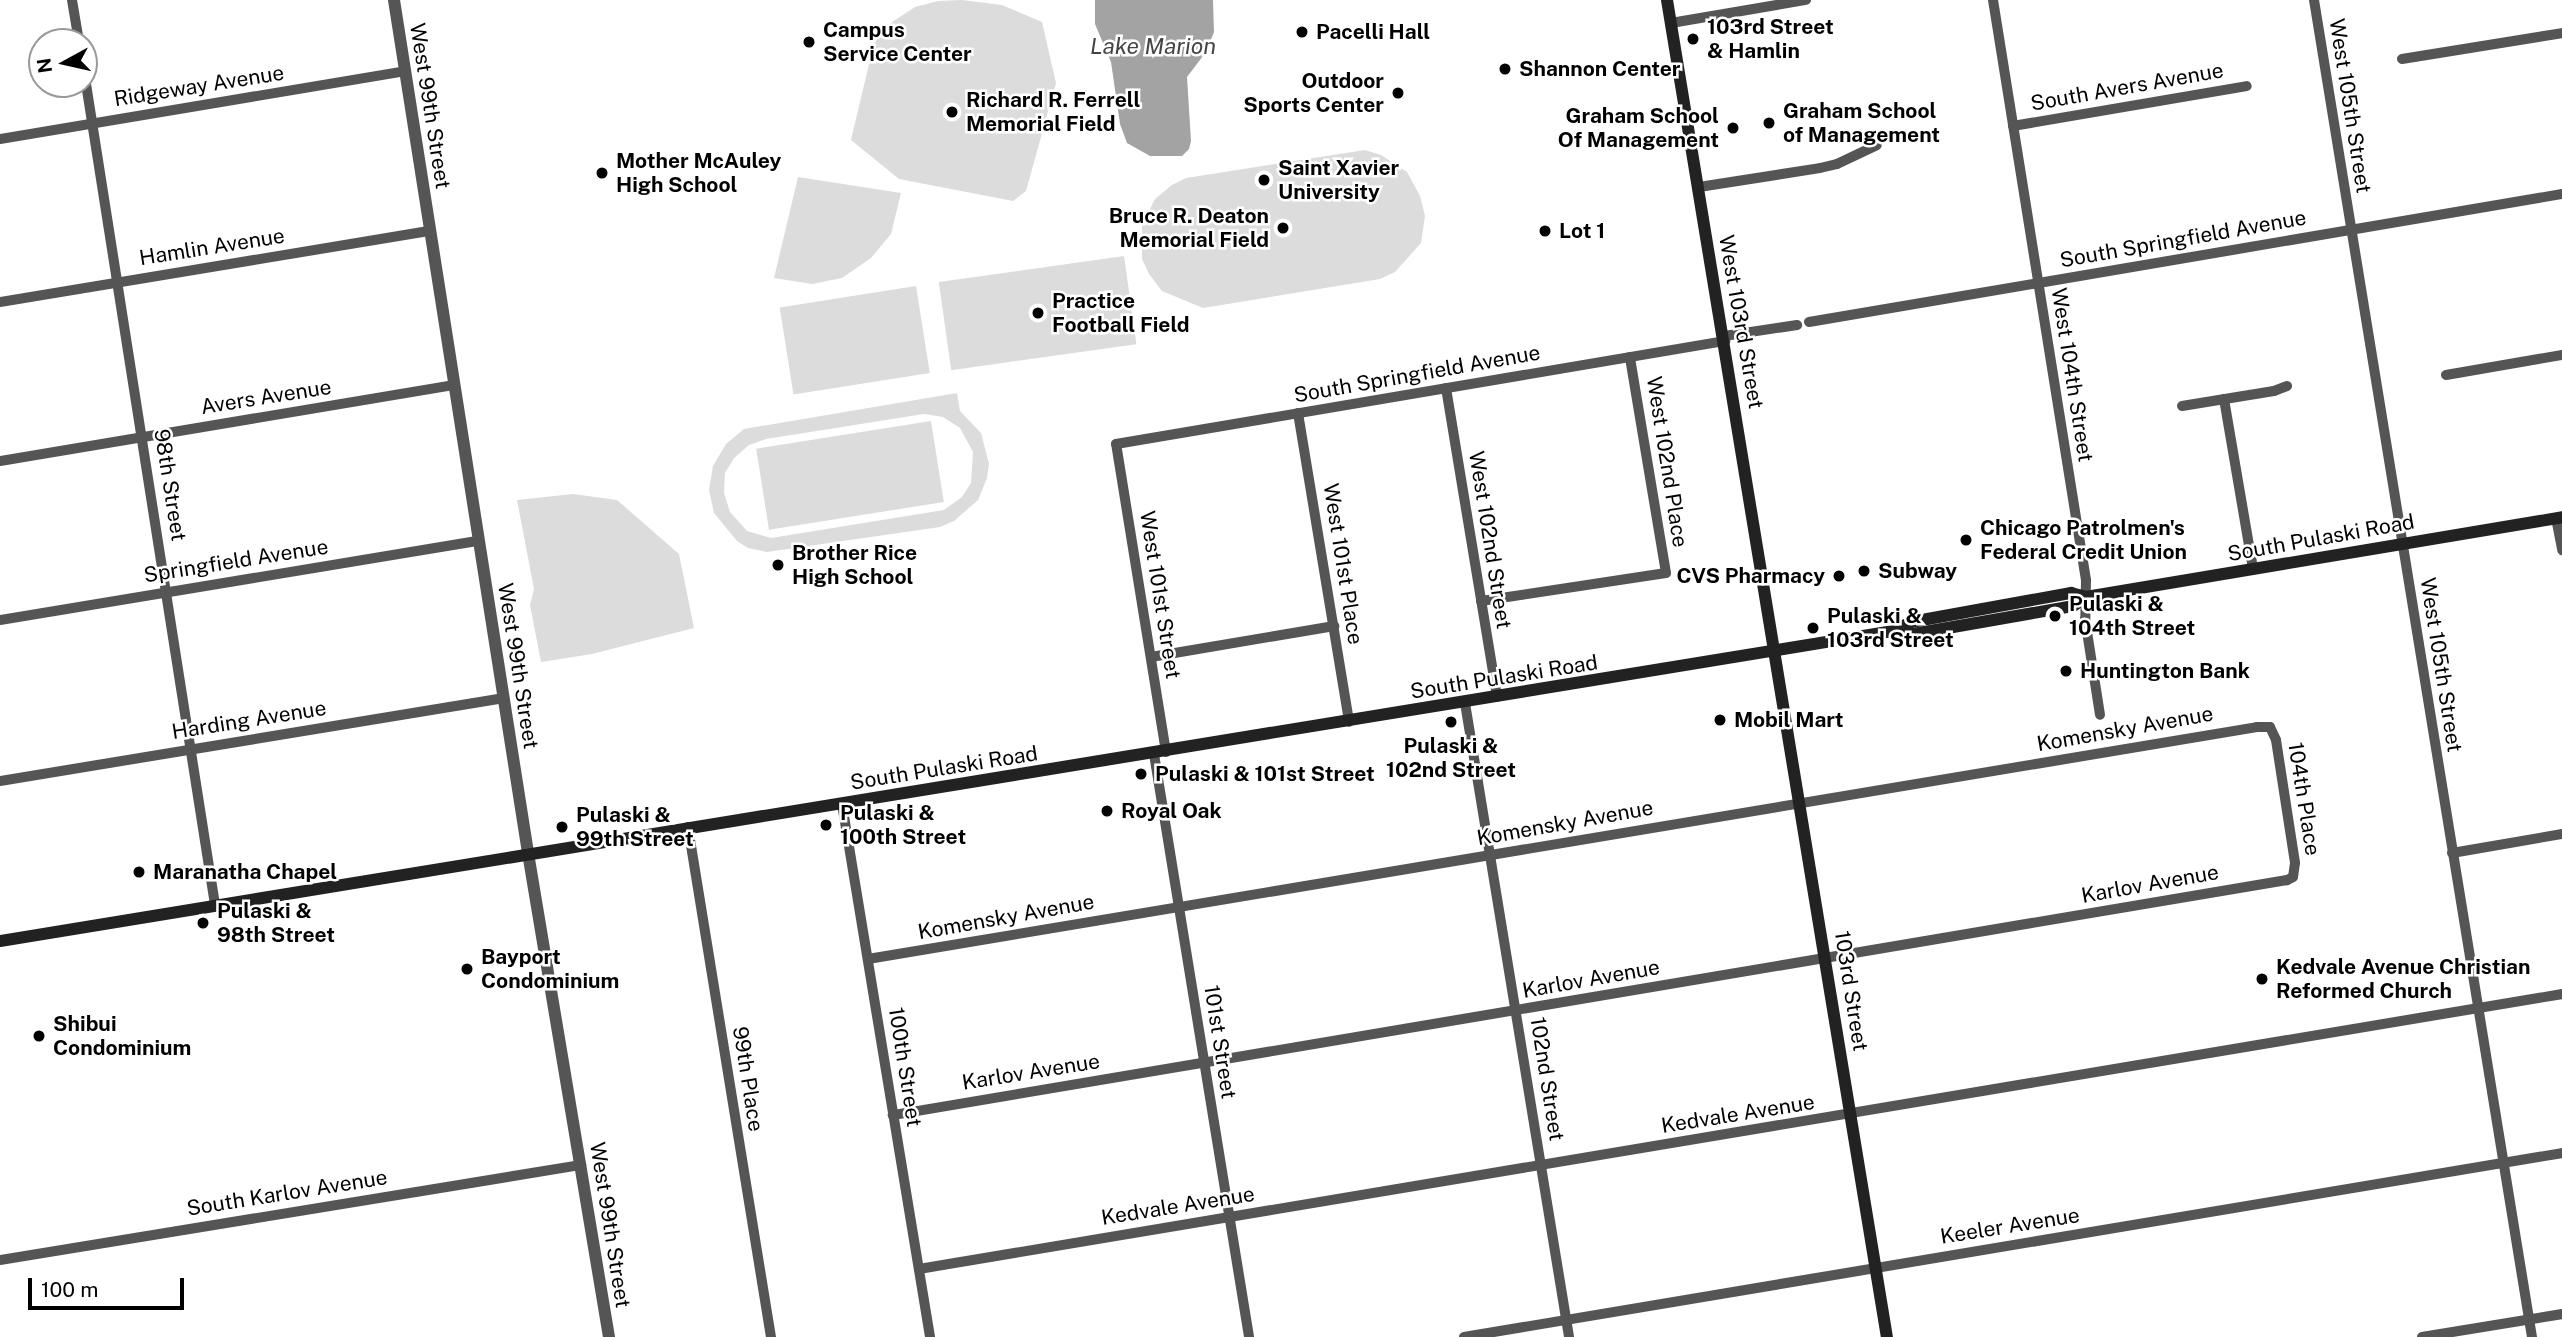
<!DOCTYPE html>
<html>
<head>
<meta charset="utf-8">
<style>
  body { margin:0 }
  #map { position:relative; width:2562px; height:1337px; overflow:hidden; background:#fff; font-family:"Public Sans",sans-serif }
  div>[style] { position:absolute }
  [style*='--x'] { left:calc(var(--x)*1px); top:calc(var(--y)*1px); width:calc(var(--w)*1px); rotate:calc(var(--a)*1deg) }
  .green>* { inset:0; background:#dcdcdc; transform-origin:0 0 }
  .water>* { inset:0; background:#a3a3a3 }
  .minor>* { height:10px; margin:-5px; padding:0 5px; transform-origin:5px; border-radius:5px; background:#555 }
  .tertiary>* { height:12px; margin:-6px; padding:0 6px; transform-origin:6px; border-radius:6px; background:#555 }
  .secondary>* { height:12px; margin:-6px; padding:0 6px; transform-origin:6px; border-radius:6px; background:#222 }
  .dots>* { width:19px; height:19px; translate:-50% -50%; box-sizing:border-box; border:4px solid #fff; border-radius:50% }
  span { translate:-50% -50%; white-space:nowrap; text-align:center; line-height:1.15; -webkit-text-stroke:5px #fff; paint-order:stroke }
  .poi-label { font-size:21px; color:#000; font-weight:700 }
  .left { translate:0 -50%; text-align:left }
  .right { translate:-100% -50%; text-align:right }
  .street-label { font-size:21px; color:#000 }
  .water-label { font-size:23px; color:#444; font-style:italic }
  .north { position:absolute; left:28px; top:28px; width:70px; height:70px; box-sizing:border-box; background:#fff; border:2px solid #999; border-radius:50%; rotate:262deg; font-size:19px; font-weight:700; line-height:28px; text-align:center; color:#000 }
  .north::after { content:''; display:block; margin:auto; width:24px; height:32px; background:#000; clip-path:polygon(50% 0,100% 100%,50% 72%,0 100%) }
  .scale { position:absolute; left:28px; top:1278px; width:156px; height:32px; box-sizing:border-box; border:4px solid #000; border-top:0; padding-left:9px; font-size:21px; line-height:24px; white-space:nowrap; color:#000; -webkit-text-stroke:5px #fff; paint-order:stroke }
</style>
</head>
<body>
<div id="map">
  <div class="green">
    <i style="clip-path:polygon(962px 0,1002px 5px,1042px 22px,1056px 83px,1026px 191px,1013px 201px,899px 179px,851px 140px,874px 43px,892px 22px,915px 7px,938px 1px)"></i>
    <i style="clip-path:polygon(1365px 150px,1381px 155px,1407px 172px,1420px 196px,1425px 216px,1421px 243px,1395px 272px,1380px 279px,1203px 308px,1162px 291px,1149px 274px,1142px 259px,1142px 224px,1155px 199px,1172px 185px,1186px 178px)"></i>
    <i style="clip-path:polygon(798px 177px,901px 193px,891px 234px,871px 258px,842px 278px,812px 284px,774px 278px)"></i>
    <i style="left:1124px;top:256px;width:89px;height:187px;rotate:82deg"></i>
    <i style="left:916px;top:286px;width:88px;height:138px;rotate:81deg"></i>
    <i style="clip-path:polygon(evenodd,957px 393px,960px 411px,981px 433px,989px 464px,987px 478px,978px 500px,954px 521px,940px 527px,767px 552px,748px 548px,737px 541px,714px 513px,709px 490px,713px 466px,726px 444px,744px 429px,957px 393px,924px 414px,943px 417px,960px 428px,973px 452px,971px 483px,962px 497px,944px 510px,771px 538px,747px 531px,730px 512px,724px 493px,725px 473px,734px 458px,749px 445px,766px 439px,924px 414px)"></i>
    <i style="left:931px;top:421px;width:82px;height:177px;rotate:81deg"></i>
    <i style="clip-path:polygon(573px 494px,617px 500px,679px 554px,694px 628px,592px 654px,541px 662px,530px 605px,534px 589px,517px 500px)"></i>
  </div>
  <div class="water">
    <i style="clip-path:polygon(1095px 0,1213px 0,1214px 32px,1206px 52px,1187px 77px,1191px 141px,1189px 149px,1182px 156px,1150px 156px,1127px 143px,1120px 124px,1111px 62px,1095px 24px)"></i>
  </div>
  <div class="minor">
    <i style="--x:72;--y:0;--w:43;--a:80.5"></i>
    <i style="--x:1993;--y:0;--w:587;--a:80.89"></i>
    <i style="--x:2086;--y:580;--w:39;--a:91"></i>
    <i style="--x:2085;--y:619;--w:97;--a:81.1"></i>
    <i style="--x:2314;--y:0;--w:1355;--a:80.74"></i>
    <i style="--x:1671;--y:23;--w:137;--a:-9.7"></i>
    <i style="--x:2402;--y:59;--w:162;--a:-9.2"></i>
    <i style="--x:84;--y:71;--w:844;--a:81.07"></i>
    <i style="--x:2013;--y:126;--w:237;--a:-9.7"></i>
    <i style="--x:0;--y:139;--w:411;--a:-9.5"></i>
    <i style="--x:1699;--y:187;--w:122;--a:-8.9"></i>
    <i style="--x:1820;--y:168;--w:17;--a:-13"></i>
    <i style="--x:1837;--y:164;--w:44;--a:-25.4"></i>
    <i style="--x:0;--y:302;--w:436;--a:-9.4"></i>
    <i style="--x:1809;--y:322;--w:764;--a:-9.65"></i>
    <i style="--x:1724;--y:336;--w:74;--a:-8.6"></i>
    <i style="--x:2446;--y:375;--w:118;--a:-9.8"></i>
    <i style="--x:1446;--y:388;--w:313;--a:80.6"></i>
    <i style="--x:2224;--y:399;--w:172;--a:80.3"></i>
    <i style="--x:2182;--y:406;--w:93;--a:-9.3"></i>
    <i style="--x:2274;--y:391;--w:14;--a:-21"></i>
    <i style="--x:1298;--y:413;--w:313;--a:80.6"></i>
    <i style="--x:0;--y:461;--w:461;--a:-9.5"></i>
    <i style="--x:2556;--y:518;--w:33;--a:79"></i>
    <i style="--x:1481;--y:601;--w:187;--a:-8.6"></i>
    <i style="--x:1666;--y:573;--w:219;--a:-99.5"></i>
    <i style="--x:0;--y:620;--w:485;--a:-9.4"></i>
    <i style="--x:1151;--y:657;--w:186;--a:-9.6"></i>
    <i style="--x:1465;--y:703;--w:642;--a:80.68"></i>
    <i style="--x:1166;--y:752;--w:312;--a:-99.2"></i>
    <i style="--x:1116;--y:444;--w:618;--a:-9.6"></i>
    <i style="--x:1154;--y:754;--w:591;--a:80.74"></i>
    <i style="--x:0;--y:781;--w:511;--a:-9.35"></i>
    <i style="--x:842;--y:804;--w:540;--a:80.62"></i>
    <i style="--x:688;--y:827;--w:517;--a:80.76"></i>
    <i style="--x:2452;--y:853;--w:112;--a:-9.8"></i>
    <i style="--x:868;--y:959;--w:1408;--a:-9.48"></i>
    <i style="--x:2257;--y:727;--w:13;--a:0"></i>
    <i style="--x:2270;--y:727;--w:14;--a:65"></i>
    <i style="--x:2276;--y:740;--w:124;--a:81.2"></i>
    <i style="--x:2295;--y:863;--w:14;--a:98"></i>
    <i style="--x:2293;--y:877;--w:7;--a:153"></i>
    <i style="--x:2287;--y:880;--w:1414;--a:170.43"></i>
    <i style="--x:0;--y:1260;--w:589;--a:-9.29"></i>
    <i style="--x:919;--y:1269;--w:1666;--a:-9.5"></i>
    <i style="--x:1464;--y:1337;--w:1113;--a:-9.51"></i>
    <i style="--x:2422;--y:1337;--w:142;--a:-9.3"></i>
  </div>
  <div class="tertiary">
    <i style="--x:394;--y:0;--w:863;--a:81.07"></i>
    <i style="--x:528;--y:853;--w:491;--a:80.5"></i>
  </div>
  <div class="secondary">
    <i style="--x:1667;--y:0;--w:1355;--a:80.66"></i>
    <i style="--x:1894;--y:631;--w:19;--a:-28"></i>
    <i style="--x:1911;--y:622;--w:163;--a:-10.3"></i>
    <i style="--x:2071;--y:593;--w:16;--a:15"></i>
    <i style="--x:2086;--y:597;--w:483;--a:-9.5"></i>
    <i style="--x:0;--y:941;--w:1919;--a:-9.3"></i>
    <i style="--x:1894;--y:631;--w:19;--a:9"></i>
    <i style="--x:1913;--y:634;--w:162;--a:-9.9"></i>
    <i style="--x:2073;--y:606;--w:16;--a:-35"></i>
  </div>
  <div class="dots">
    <i style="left:1302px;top:32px;background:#000"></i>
    <i style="left:1693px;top:39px;background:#000"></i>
    <i style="left:809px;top:42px;background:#000"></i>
    <i style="left:1505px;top:69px;background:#000"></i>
    <i style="left:1398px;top:93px;background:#000"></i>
    <i style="left:952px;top:112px;background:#000"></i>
    <i style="left:1769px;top:123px;background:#000"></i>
    <i style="left:1733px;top:128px;background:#000"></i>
    <i style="left:602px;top:173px;background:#000"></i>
    <i style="left:1264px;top:180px;background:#000"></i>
    <i style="left:1283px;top:228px;background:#000"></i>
    <i style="left:1545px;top:231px;background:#000"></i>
    <i style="left:1038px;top:313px;background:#000"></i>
    <i style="left:1966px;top:540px;background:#000"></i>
    <i style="left:778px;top:565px;background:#000"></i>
    <i style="left:1864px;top:571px;background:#000"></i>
    <i style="left:1839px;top:576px;background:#000"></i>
    <i style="left:2055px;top:616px;background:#000"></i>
    <i style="left:1813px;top:628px;background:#000"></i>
    <i style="left:2066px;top:671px;background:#000"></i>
    <i style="left:1720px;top:720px;background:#000"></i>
    <i style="left:1451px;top:722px;background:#000"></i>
    <i style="left:1141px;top:774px;background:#000"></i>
    <i style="left:1107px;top:811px;background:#000"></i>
    <i style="left:826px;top:825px;background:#000"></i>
    <i style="left:562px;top:827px;background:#000"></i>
    <i style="left:139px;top:872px;background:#000"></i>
    <i style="left:203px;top:923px;background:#000"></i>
    <i style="left:467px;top:969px;background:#000"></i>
    <i style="left:2262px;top:979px;background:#000"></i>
    <i style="left:39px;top:1036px;background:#000"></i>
  </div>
  <div class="poi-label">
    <span class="left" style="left:1707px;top:39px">103rd Street<br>&amp; Hamlin</span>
    <span class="left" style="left:823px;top:42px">Campus<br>Service Center</span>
    <span class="left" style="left:1316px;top:32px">Pacelli Hall</span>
    <span class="left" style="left:1519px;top:69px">Shannon Center</span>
    <span class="right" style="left:1384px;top:93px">Outdoor<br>Sports Center</span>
    <span class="left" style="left:966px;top:112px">Richard R. Ferrell<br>Memorial Field</span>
    <span class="left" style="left:1783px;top:123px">Graham School<br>of Management</span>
    <span class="right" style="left:1719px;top:128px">Graham School<br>Of Management</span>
    <span class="left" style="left:616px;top:173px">Mother McAuley<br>High School</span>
    <span class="left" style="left:1278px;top:180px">Saint Xavier<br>University</span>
    <span class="right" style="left:1269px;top:228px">Bruce R. Deaton<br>Memorial Field</span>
    <span class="left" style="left:1559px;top:231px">Lot 1</span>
    <span class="left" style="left:1052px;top:313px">Practice<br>Football Field</span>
    <span class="left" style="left:1980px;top:540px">Chicago Patrolmen's<br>Federal Credit Union</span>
    <span class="left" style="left:792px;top:565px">Brother Rice<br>High School</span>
    <span class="left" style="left:1878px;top:571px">Subway</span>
    <span class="right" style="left:1825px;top:576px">CVS Pharmacy</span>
    <span class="left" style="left:2069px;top:616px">Pulaski &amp;<br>104th Street</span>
    <span class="left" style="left:1827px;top:628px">Pulaski &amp;<br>103rd Street</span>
    <span class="left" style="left:2080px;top:671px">Huntington Bank</span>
    <span class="left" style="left:1734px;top:720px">Mobil Mart</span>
    <span style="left:1451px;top:758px">Pulaski &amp;<br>102nd Street</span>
    <span class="left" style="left:1155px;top:774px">Pulaski &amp; 101st Street</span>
    <span class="left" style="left:1121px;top:811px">Royal Oak</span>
    <span class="left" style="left:840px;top:825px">Pulaski &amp;<br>100th Street</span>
    <span class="left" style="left:576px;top:827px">Pulaski &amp;<br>99th Street</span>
    <span class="left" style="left:153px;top:872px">Maranatha Chapel</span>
    <span class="left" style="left:217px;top:923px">Pulaski &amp;<br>98th Street</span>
    <span class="left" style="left:481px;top:969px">Bayport<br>Condominium</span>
    <span class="left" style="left:2276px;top:979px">Kedvale Avenue Christian<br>Reformed Church</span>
    <span class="left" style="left:53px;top:1036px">Shibui<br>Condominium</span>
  </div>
  <div class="street-label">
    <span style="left:199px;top:86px;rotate:-9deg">Ridgeway Avenue</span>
    <span style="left:2127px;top:87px;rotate:-10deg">South Avers Avenue</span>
    <span style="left:430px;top:106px;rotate:81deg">West 99th Street</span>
    <span style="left:2350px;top:106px;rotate:81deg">West 105th Street</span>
    <span style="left:2183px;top:239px;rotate:-10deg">South Springfield Avenue</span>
    <span style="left:212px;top:247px;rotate:-9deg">Hamlin Avenue</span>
    <span style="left:1741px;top:322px;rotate:80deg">West 103rd Street</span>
    <span style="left:1417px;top:374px;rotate:-10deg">South Springfield Avenue</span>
    <span style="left:2072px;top:375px;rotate:81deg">West 104th Street</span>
    <span style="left:266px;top:397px;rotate:-9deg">Avers Avenue</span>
    <span style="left:1667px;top:462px;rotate:81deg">West 102nd Place</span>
    <span style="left:170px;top:485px;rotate:81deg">98th Street</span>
    <span style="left:2321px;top:538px;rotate:-10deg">South Pulaski Road</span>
    <span style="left:1490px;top:540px;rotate:81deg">West 102nd Street</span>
    <span style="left:236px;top:561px;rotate:-9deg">Springfield Avenue</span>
    <span style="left:1343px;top:564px;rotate:81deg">West 101st Place</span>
    <span style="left:1160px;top:595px;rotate:81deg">West 101st Street</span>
    <span style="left:2441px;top:665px;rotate:81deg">West 105th Street</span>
    <span style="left:518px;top:666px;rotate:81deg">West 99th Street</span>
    <span style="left:1504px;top:677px;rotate:-9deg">South Pulaski Road</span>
    <span style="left:249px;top:720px;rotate:-9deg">Harding Avenue</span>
    <span style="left:2125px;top:729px;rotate:-10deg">Komensky Avenue</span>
    <span style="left:944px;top:768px;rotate:-9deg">South Pulaski Road</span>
    <span style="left:2304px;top:799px;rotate:81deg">104th Place</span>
    <span style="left:1565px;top:823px;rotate:-10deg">Komensky Avenue</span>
    <span style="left:2150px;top:884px;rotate:-10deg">Karlov Avenue</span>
    <span style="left:1006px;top:917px;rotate:-10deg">Komensky Avenue</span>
    <span style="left:1591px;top:979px;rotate:-10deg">Karlov Avenue</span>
    <span style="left:1851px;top:991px;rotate:81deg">103rd Street</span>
    <span style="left:1220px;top:1042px;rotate:81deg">101st Street</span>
    <span style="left:905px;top:1067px;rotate:81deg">100th Street</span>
    <span style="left:1031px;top:1072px;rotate:-9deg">Karlov Avenue</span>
    <span style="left:748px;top:1079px;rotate:81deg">99th Place</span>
    <span style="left:1547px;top:1079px;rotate:81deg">102nd Street</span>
    <span style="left:1738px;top:1114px;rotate:-9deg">Kedvale Avenue</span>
    <span style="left:287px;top:1193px;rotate:-9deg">South Karlov Avenue</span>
    <span style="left:1178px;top:1206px;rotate:-9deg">Kedvale Avenue</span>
    <span style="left:610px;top:1225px;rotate:81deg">West 99th Street</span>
    <span style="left:2010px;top:1226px;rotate:-9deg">Keeler Avenue</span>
  </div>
  <div class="water-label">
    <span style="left:1153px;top:46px">Lake Marion</span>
  </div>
  <div class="north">N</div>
  <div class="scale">100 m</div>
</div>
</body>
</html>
